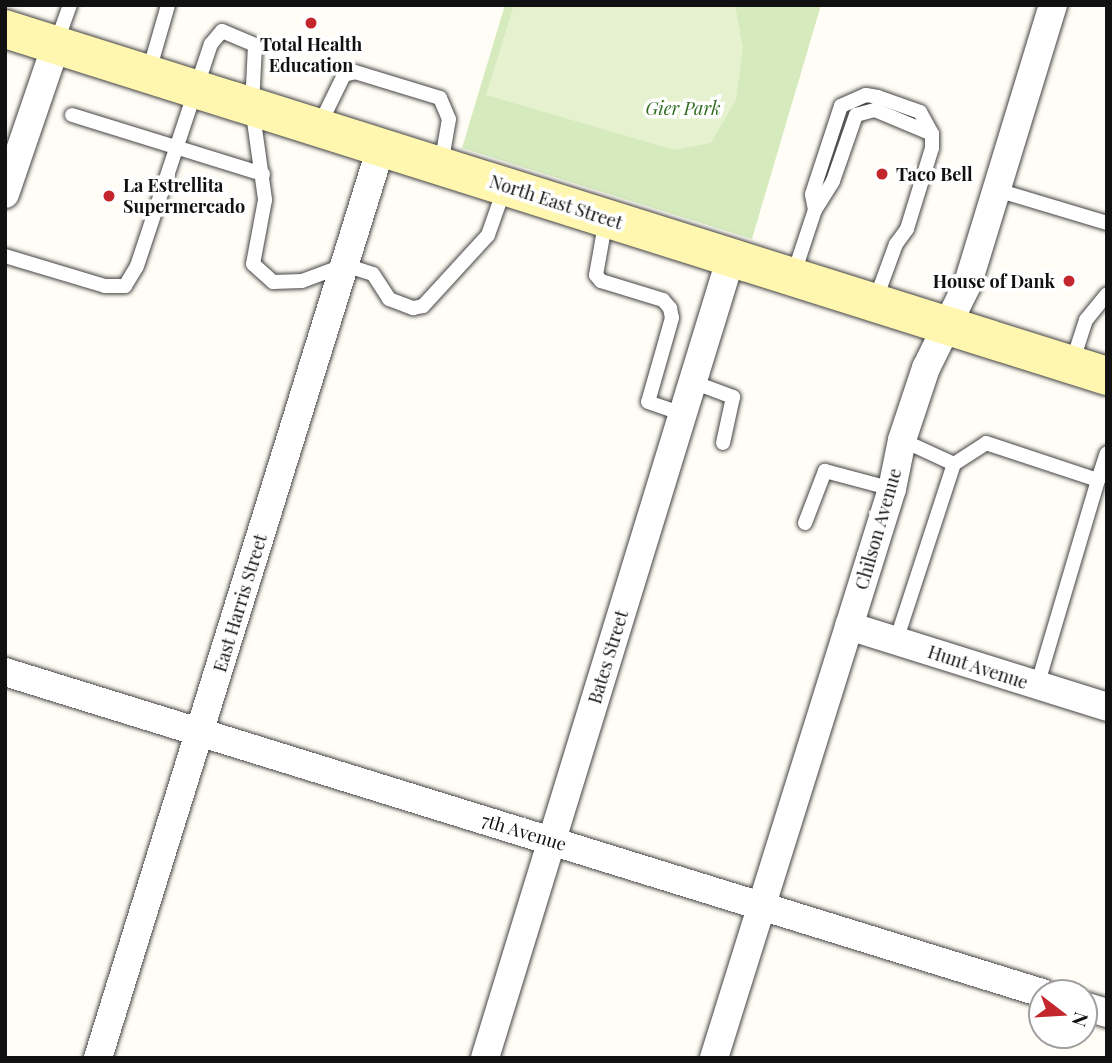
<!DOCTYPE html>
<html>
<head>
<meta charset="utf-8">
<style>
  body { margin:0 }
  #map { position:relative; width:1112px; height:1063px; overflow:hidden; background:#fffdf5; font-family:"Playfair Display",serif }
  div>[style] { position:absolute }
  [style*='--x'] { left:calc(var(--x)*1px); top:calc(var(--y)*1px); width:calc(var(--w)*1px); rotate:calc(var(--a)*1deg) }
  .green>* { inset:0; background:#d5ebbd }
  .pitch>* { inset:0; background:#e6f2cf }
  .roads { filter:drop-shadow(0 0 2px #444) drop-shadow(0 0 2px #444) }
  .service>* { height:14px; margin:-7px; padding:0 7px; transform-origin:7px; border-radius:7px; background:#fff }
  .minor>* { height:28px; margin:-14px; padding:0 14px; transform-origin:14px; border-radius:14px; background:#fff }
  .secondary>* { height:38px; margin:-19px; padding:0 19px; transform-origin:19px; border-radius:19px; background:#fff6b0 }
  .dots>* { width:19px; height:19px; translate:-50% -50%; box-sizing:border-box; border:4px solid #fff; border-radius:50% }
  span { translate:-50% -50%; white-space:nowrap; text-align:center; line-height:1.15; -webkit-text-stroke:7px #fff; paint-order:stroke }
  .poi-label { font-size:18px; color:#111; font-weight:700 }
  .left { translate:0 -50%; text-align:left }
  .right { translate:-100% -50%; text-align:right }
  .park-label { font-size:18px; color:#2f6b1f; font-style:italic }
  .street-label { font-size:18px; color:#111 }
  .frame { position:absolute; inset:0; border:7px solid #111; pointer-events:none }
  .north { position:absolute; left:1028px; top:979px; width:70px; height:70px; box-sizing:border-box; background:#fff; border:2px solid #a0a0a0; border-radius:50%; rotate:107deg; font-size:19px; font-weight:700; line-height:28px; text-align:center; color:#111 }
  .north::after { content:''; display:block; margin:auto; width:24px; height:32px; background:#c4262e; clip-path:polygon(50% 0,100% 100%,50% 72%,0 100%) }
</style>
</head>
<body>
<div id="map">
  <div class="green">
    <i style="clip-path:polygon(505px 5px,821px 5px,752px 239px,462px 148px)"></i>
  </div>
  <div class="pitch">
    <i style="clip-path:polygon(514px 5px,735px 5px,743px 48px,736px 100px,711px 143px,675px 150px,486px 95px)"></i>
  </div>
  <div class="roads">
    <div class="service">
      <i style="--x:56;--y:44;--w:41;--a:-70.3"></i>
      <i style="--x:149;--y:71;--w:69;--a:-73.9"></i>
      <i style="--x:72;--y:115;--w:200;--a:17.2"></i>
      <i style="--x:319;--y:126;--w:57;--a:-63.9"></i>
      <i style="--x:344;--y:75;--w:11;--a:-15"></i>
      <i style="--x:355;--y:72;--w:89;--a:17"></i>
      <i style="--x:440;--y:98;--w:23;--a:67"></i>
      <i style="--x:449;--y:119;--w:47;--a:99.9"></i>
      <i style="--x:997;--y:190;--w:115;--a:16.7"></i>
      <i style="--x:815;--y:210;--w:34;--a:-58"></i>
      <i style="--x:833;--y:181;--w:70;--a:-70.8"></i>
      <i style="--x:856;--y:115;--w:20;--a:-15"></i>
      <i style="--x:875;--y:110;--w:62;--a:22.8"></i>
      <i style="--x:606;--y:219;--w:57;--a:100.1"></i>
      <i style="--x:596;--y:275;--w:8;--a:50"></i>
      <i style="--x:601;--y:281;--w:65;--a:17"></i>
      <i style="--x:663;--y:300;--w:11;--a:49"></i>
      <i style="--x:670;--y:308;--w:10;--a:79"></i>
      <i style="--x:672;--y:318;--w:87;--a:105.9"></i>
      <i style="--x:648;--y:402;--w:37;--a:19"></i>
      <i style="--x:5;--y:256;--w:104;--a:16.7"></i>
      <i style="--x:105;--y:286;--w:20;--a:0"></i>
      <i style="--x:125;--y:286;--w:23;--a:-59"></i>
      <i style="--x:137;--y:266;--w:234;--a:-71.6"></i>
      <i style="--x:211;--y:44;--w:17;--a:-50"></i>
      <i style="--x:222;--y:31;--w:36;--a:23"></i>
      <i style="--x:255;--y:45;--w:62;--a:92.8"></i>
      <i style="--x:252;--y:107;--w:94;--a:82"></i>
      <i style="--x:265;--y:200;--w:65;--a:100.6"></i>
      <i style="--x:253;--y:264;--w:27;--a:42"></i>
      <i style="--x:273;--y:282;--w:29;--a:-2"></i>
      <i style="--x:302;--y:281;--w:46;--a:-20.4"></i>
      <i style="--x:345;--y:265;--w:29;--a:18"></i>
      <i style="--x:373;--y:274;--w:30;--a:57"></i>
      <i style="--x:389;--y:299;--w:26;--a:21"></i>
      <i style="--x:413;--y:308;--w:10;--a:-11"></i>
      <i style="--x:423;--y:306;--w:96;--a:-47.5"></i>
      <i style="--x:488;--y:235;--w:51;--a:-70.5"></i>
      <i style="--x:793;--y:276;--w:70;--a:-71.6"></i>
      <i style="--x:815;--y:210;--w:16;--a:-101"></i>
      <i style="--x:812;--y:194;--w:93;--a:-71.8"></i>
      <i style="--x:841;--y:106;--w:27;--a:-24"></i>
      <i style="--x:866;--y:95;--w:12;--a:9"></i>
      <i style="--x:878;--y:97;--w:45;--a:19.7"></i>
      <i style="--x:920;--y:112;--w:25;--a:61"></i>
      <i style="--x:932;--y:134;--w:14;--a:90"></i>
      <i style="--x:932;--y:148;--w:85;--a:107.2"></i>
      <i style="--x:907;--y:229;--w:19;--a:126"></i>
      <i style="--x:896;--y:244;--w:61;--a:110.2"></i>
      <i style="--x:1072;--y:363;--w:45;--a:-72"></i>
      <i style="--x:1086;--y:320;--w:33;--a:-51"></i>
      <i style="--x:693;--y:382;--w:43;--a:20.6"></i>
      <i style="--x:733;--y:397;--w:47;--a:102.3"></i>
      <i style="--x:902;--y:440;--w:57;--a:24.8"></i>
      <i style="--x:954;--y:464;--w:38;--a:-33"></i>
      <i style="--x:986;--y:443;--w:118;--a:18.3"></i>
      <i style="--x:1098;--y:480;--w:28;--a:-72"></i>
      <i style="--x:805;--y:523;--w:56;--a:-69"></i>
      <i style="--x:825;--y:471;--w:69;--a:15"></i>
      <i style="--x:896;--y:641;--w:186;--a:-71.9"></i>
      <i style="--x:1037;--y:686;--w:215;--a:-73.5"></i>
    </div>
    <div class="minor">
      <i style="--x:5;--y:194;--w:157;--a:-71.1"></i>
      <i style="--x:849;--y:626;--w:270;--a:17.4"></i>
      <i style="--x:5;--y:672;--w:1086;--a:17.2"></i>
      <i style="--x:1084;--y:1006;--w:24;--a:17"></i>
      <i style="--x:98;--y:1058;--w:954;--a:-72.74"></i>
      <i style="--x:485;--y:1058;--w:838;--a:-72.93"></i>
      <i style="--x:714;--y:1058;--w:596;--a:-72.63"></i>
      <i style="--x:892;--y:489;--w:50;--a:-78.5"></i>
      <i style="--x:902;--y:440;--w:76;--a:-71.6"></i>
      <i style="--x:926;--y:368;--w:95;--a:-63.7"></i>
      <i style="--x:968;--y:283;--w:291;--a:-73"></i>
    </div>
    <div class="secondary">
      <i style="--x:5;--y:29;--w:1155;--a:17.48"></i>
    </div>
  </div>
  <div class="dots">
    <i style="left:311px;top:23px;background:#c4262e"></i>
    <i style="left:882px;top:174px;background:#c4262e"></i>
    <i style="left:109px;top:196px;background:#c4262e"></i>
    <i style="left:1069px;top:281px;background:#c4262e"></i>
  </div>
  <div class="poi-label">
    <span style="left:311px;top:55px">Total Health<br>Education</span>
    <span class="left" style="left:896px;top:174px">Taco Bell</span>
    <span class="left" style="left:123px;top:196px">La Estrellita<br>Supermercado</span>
    <span class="right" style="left:1055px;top:281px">House of Dank</span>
  </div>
  <div class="park-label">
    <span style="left:683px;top:108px">Gier Park</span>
  </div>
  <div class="street-label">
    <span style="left:556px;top:202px;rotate:18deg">North East Street</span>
    <span style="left:878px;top:529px;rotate:-74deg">Chilson Avenue</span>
    <span style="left:240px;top:603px;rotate:-73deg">East Harris Street</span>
    <span style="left:608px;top:657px;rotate:-73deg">Bates Street</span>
    <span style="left:978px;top:667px;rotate:18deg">Hunt Avenue</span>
    <span style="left:524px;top:832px;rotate:17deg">7th Avenue</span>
  </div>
  <div class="frame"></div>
  <div class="north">N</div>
</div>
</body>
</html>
